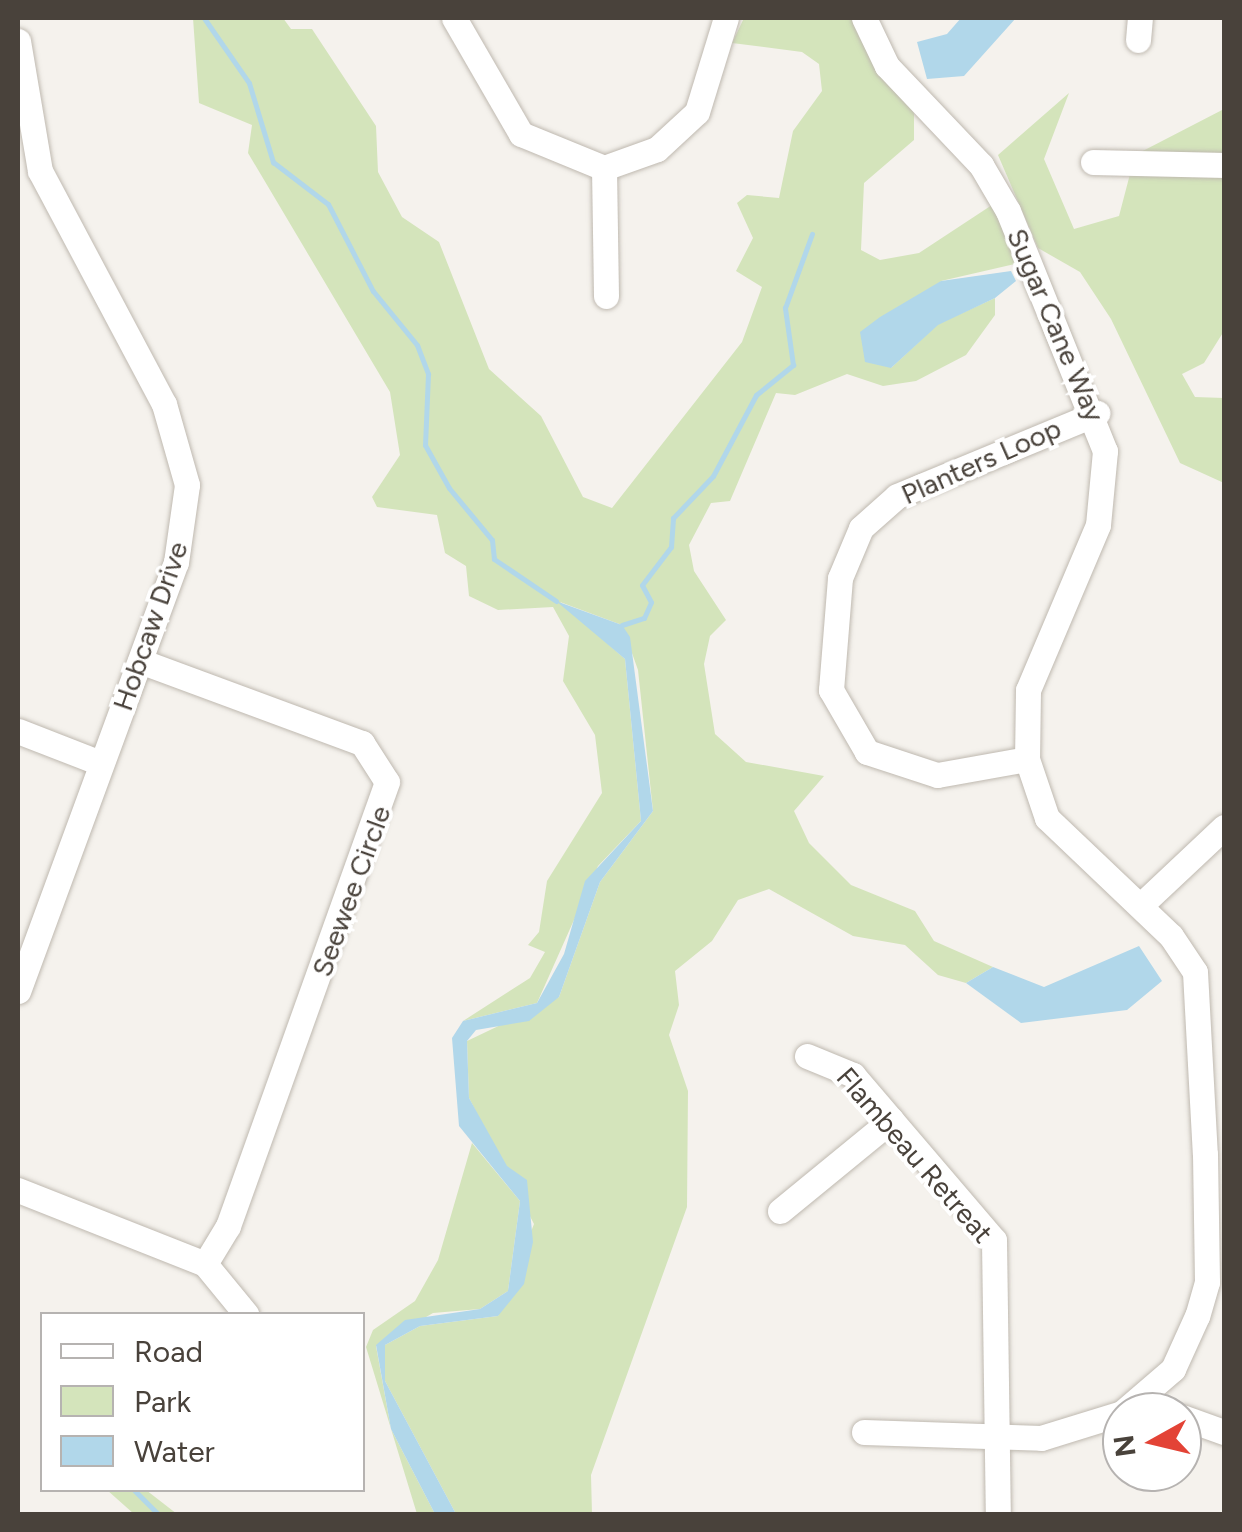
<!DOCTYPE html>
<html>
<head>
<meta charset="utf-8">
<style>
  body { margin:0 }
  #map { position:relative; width:1242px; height:1532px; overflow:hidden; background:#f5f2ed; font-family:Figtree,sans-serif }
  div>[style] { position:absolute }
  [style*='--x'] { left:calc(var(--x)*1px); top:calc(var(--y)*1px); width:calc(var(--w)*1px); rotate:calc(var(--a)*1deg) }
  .green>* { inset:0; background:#d4e4bb }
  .water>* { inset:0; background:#b1d7ea }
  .stream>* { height:5px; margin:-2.5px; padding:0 2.5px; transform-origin:2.5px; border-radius:2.5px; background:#b1d7ea }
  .roads { filter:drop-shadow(0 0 2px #bfb9b0) drop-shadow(0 0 2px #bfb9b0) }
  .minor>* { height:25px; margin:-12.5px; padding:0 12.5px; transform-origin:12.5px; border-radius:12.5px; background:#fff }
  span { translate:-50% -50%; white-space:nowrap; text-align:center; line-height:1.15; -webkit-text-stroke:8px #fff; paint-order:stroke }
  .street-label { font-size:28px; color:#49423b }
  .frame { position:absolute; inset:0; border:20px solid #49423b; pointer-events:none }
  .legend { position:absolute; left:40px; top:1312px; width:325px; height:180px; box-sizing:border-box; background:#fff; border:2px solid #b6b3b1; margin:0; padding:12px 18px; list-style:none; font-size:30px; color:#49423b }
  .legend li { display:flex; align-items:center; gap:20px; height:50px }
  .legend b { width:50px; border:2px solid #b6b3b1 }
  .north { position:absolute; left:1102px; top:1392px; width:100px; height:100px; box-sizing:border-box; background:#fff; border:2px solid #b6b3b1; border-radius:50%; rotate:262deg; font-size:28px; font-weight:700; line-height:40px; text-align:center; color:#49423b }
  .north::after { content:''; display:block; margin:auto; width:35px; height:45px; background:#e34336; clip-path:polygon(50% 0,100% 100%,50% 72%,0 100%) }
</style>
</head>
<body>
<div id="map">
  <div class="green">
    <i style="clip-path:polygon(193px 18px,283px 18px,291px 29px,312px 29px,376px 126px,378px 172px,402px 217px,439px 242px,489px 369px,541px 416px,583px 497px,612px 508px,742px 342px,762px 287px,736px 271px,753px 238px,737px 203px,747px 195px,779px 198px,793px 131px,822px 91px,819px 64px,802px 52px,732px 43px,744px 18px,852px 18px,914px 113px,914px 140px,864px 183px,861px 250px,880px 260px,919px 253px,992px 205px,1019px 263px,941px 281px,891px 368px,938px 324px,995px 298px,995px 315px,966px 355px,916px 381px,883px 386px,847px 374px,795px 395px,776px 393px,730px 501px,711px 503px,689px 545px,694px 571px,726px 620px,710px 636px,704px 664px,715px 734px,746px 762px,824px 776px,794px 811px,809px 843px,851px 885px,915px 911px,934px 941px,993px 967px,966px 983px,938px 975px,905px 945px,853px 936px,769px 889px,738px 900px,712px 941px,675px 971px,679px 1005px,669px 1035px,688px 1091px,687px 1207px,591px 1475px,592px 1514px,456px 1514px,385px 1381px,385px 1345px,420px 1326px,498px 1316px,534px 1224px,469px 1098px,467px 1041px,559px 997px,600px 882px,653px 811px,638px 670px,622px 625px,560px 602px,625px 659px,641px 821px,598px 866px,537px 1003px,463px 1021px,530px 978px,545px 952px,528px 945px,539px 932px,547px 881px,602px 793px,595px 735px,563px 681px,569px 636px,553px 607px,498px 610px,469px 596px,466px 566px,445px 553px,437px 515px,377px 507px,372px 497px,400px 455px,390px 392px,248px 153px,252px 125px,199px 103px)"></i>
    <i style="clip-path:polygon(1069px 93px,1044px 159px,1074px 229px,1119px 216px,1135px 155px,1224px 109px,1224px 331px,1204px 363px,1182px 374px,1195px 397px,1224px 398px,1224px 483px,1180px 463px,1111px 319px,1080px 272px,1038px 248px,998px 155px)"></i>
    <i style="clip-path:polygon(472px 1143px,520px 1201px,508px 1291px,480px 1309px,433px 1313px,376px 1346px,391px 1429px,435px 1514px,417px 1514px,366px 1347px,373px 1330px,415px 1301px,438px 1260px)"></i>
    <i style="clip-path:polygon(107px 1490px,146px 1490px,177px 1514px,134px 1514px)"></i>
  </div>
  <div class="water">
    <i style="clip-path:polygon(961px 18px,1016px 18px,964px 76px,927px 79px,917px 42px,947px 34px)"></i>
    <i style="clip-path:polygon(1011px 271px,1016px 281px,995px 298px,938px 325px,891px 368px,865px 362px,860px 332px,880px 317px,941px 281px)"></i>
    <i style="clip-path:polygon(556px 601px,622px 625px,630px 637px,653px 811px,600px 882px,559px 997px,529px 1021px,476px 1030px,467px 1041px,469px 1098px,507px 1166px,527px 1180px,533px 1242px,524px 1284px,498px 1316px,420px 1326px,385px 1345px,385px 1381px,456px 1514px,435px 1514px,391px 1429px,376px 1345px,405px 1320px,480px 1309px,508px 1291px,520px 1201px,459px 1126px,452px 1038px,463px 1021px,537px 1003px,564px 954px,585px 881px,641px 821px,625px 659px)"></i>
    <i style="clip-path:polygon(1139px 946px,1162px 981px,1127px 1010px,1021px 1023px,966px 983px,993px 967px,1044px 987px)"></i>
  </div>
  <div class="stream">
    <i style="--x:204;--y:18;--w:79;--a:55.3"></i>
    <i style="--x:249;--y:83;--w:83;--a:73.1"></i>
    <i style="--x:273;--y:162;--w:69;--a:37.4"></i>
    <i style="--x:328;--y:204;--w:98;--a:62.7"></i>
    <i style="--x:373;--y:291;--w:70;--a:50.8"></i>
    <i style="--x:417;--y:345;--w:31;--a:69"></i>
    <i style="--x:428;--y:374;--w:71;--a:92.4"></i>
    <i style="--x:425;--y:445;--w:49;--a:60.8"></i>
    <i style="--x:449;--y:488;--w:67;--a:50.4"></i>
    <i style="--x:492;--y:540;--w:19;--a:84"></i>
    <i style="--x:494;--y:559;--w:75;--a:34.1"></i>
    <i style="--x:622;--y:625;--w:23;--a:-18"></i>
    <i style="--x:644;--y:618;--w:17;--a:-66"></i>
    <i style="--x:651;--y:602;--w:19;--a:-118"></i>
    <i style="--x:642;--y:585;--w:48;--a:-52.7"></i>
    <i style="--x:671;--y:547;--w:29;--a:-86"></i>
    <i style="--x:673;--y:518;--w:58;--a:-46.4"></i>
    <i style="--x:713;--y:476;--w:92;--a:-62"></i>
    <i style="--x:756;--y:395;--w:48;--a:-39"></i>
    <i style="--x:793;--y:365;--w:58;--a:-98"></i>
    <i style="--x:785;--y:308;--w:79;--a:-70"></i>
    <i style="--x:134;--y:1490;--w:34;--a:45"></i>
  </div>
  <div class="roads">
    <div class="minor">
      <i style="--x:454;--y:18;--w:134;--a:60"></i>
      <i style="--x:521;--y:134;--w:90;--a:22.3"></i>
      <i style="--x:604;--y:168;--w:56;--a:-19.7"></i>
      <i style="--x:657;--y:149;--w:54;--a:-42.8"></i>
      <i style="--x:697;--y:112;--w:98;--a:-72.9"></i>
      <i style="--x:864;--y:18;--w:53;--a:64.4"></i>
      <i style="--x:887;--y:66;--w:137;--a:46.5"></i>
      <i style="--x:981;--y:165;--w:53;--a:59.6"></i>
      <i style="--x:1008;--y:211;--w:259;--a:68"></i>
      <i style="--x:1105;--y:451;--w:74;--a:95.4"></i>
      <i style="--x:1098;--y:525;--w:179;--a:113"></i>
      <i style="--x:1028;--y:690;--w:69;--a:90.8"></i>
      <i style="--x:1027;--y:759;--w:62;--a:71.3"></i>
      <i style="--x:1047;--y:818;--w:171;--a:43.6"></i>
      <i style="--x:1171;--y:936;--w:43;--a:56.3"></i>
      <i style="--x:1195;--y:972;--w:182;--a:86.9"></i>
      <i style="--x:1205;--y:1154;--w:128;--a:89.1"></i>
      <i style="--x:1207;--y:1282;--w:35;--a:106"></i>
      <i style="--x:1197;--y:1316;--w:58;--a:114.4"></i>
      <i style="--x:1173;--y:1369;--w:66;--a:139.3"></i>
      <i style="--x:1138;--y:40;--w:22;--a:-85"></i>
      <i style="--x:18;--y:41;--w:132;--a:80.4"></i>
      <i style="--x:40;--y:171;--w:264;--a:62"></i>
      <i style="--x:164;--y:404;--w:84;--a:74.1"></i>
      <i style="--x:187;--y:485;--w:78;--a:98.1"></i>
      <i style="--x:176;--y:562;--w:457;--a:110.2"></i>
      <i style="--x:1093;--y:162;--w:131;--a:1.3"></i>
      <i style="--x:604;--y:168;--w:128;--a:89.1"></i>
      <i style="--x:140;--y:661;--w:237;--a:20.3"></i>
      <i style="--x:362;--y:743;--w:46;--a:57.3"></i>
      <i style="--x:387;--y:782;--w:472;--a:109.7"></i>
      <i style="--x:228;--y:1226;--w:44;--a:121.2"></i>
      <i style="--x:18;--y:731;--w:88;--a:21.3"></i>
      <i style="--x:1027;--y:759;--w:91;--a:169.9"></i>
      <i style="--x:937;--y:775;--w:74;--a:-161.8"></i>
      <i style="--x:867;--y:752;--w:72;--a:-120.1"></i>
      <i style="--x:831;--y:690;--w:112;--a:-85.4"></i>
      <i style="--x:840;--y:578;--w:54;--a:-67.2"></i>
      <i style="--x:861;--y:528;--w:48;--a:-41.6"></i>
      <i style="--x:897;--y:496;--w:217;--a:-22.5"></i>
      <i style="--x:1141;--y:905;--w:114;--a:-43.2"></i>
      <i style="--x:807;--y:1056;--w:50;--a:22.4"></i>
      <i style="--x:853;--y:1075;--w:217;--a:49.5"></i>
      <i style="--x:994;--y:1240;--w:274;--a:89.2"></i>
      <i style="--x:18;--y:1190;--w:201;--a:21.6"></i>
      <i style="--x:205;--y:1264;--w:65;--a:50.6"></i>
      <i style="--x:780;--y:1211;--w:144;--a:-39.3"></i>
      <i style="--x:1182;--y:1417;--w:45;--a:19.7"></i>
      <i style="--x:864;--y:1432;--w:177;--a:1.9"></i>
      <i style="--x:1041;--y:1438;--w:85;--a:-17.2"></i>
    </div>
  </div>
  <div class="street-label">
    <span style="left:1056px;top:325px;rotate:67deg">Sugar Cane Way</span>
    <span style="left:981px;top:461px;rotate:-24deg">Planters Loop</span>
    <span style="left:150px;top:626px;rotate:-71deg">Hobcaw Drive</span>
    <span style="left:351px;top:891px;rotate:-70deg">Seewee Circle</span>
    <span style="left:915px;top:1155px;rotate:49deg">Flambeau Retreat</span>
  </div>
  <div class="frame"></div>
  <ul class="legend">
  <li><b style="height:12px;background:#fff"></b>Road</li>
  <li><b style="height:28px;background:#d4e4bb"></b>Park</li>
  <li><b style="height:28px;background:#b1d7ea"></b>Water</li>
  </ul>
  <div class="north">N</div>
</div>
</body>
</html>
